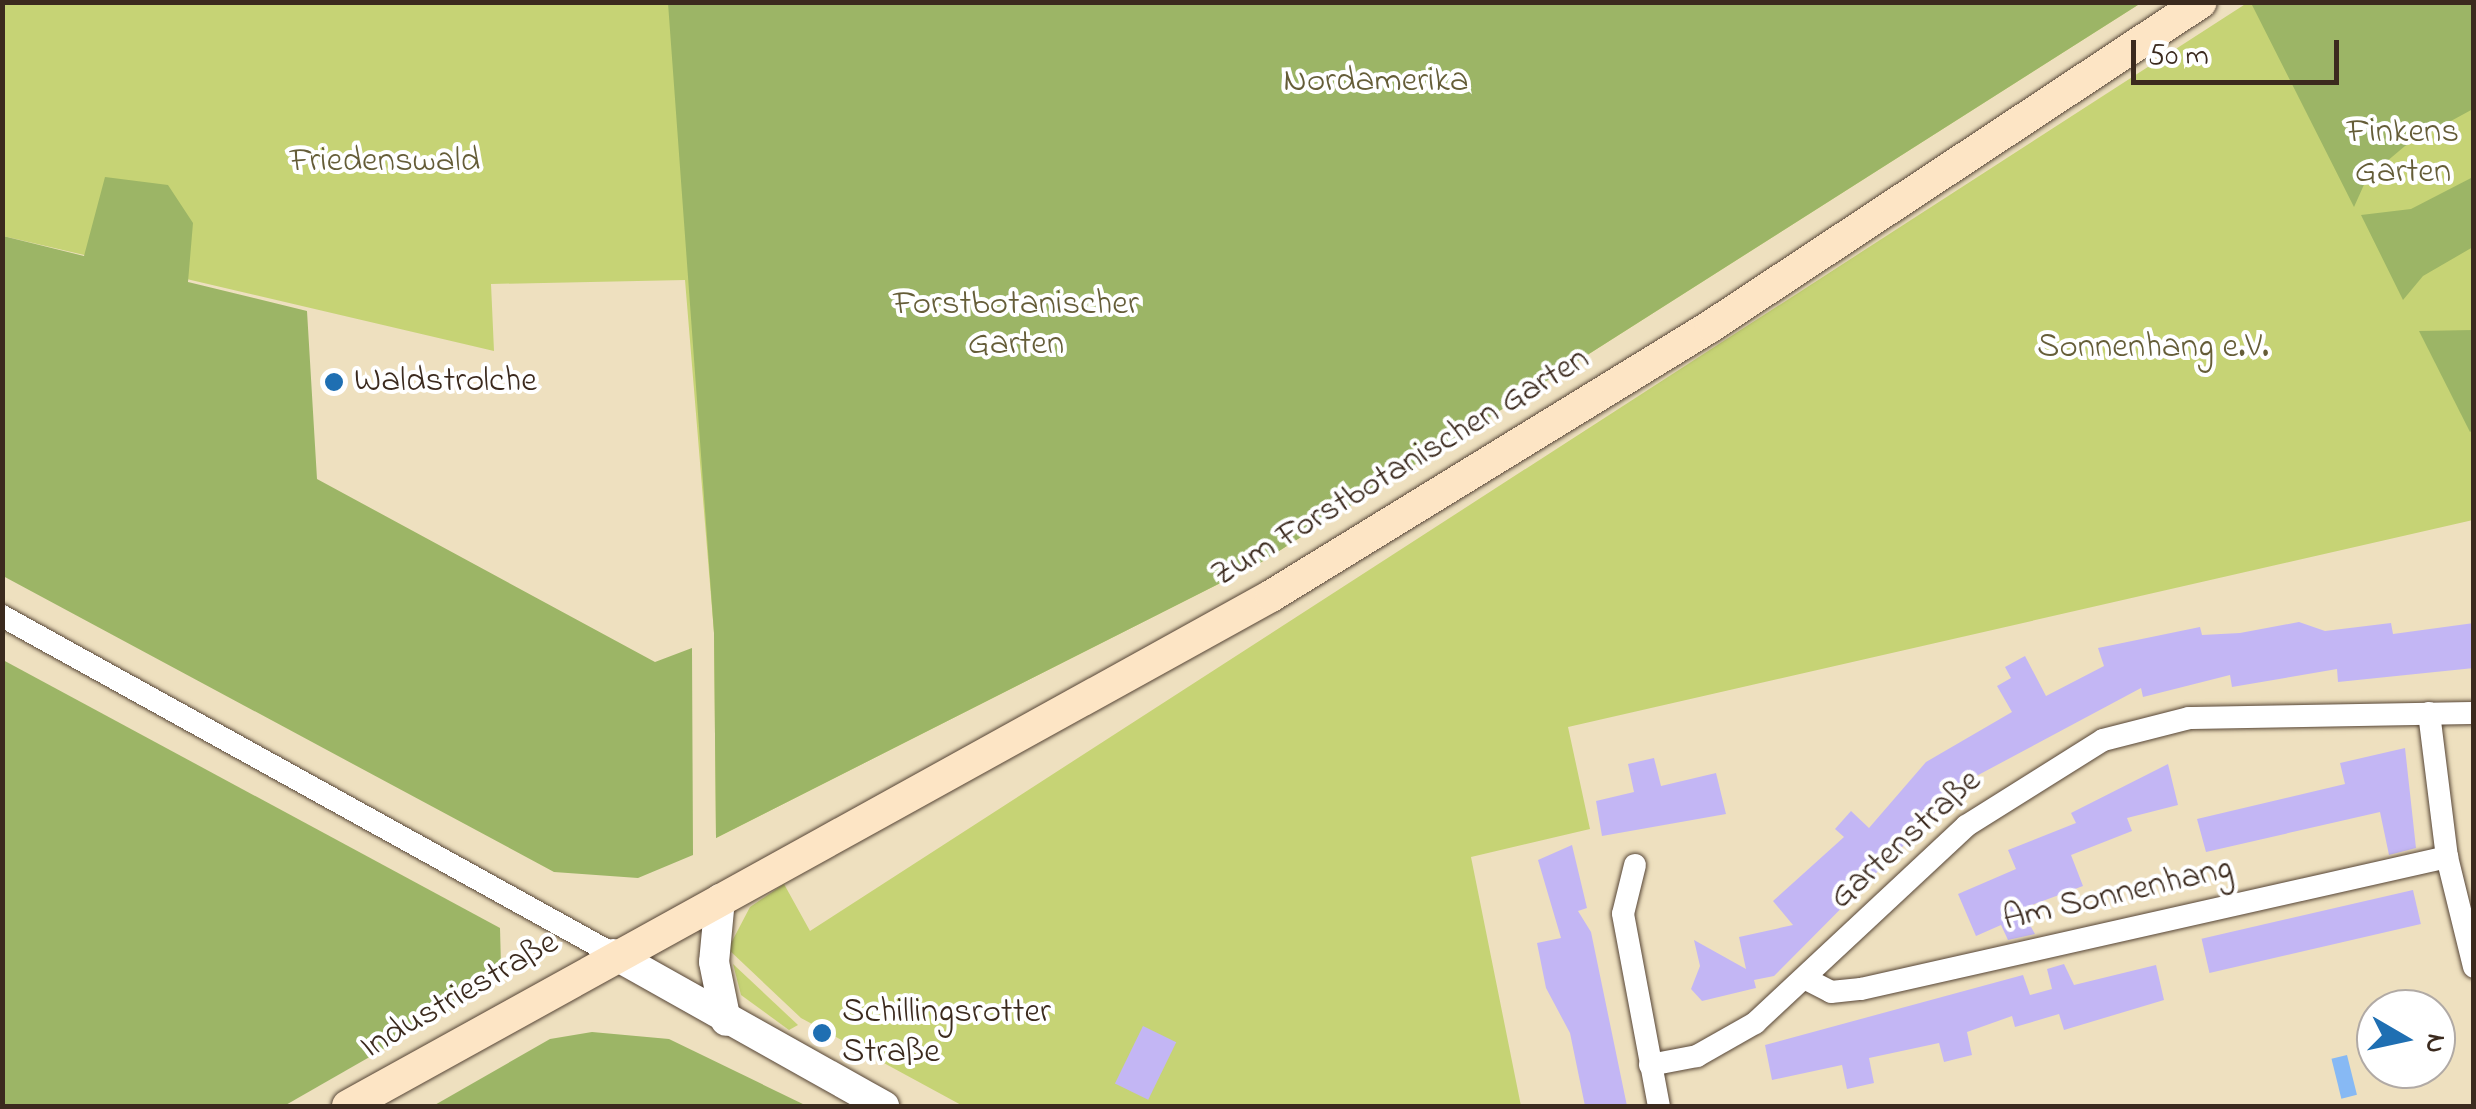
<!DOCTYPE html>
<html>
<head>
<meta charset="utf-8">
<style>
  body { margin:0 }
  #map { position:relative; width:2476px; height:1109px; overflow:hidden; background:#eee0bf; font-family:"Indie Flower",sans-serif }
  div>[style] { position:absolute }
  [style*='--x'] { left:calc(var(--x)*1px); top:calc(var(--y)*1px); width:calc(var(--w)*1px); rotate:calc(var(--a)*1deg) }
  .green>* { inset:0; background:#c6d375 }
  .forest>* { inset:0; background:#9cb566 }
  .water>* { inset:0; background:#87b9f4; transform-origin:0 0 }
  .building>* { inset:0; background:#c3b6f4; transform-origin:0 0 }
  .roads { filter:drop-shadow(0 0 2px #564536) drop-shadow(0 0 2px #564536) }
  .minor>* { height:22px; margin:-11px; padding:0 11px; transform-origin:11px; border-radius:11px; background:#fff }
  .tertiary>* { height:30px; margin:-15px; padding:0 15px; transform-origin:15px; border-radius:15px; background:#fff }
  .secondary>* { height:32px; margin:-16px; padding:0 16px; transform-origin:16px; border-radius:16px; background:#fde5c5 }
  .dots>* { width:28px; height:28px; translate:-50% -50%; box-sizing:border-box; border:5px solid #fff; border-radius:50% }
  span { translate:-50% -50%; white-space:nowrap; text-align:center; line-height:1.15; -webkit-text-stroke:8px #fff; paint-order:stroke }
  .park-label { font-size:35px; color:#655d38 }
  .poi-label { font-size:35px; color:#3b2a1e }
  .left { translate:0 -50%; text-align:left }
  .street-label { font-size:35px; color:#3b2a1e }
  .frame { position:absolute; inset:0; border:5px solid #3b2a1e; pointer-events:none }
  .north { position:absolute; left:2356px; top:989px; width:100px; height:100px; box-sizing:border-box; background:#fff; border:2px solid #b1aaa5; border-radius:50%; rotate:99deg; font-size:28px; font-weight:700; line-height:40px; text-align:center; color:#3b2a1e }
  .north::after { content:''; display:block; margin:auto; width:35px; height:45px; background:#1f6fb2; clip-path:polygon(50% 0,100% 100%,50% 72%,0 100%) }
  .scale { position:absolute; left:2131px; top:40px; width:208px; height:45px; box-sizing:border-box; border:5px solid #3b2a1e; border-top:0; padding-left:12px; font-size:30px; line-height:35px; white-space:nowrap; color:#3b2a1e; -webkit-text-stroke:8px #fff; paint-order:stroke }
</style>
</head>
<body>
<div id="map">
  <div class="green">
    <i style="clip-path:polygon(3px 3px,2141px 3px,1260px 563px,716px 838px,714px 633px,685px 280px,491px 284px,494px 351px,3px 236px)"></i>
    <i style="clip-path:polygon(2247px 3px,2473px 3px,2473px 520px,1568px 727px,1590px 829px,1471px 857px,1521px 1106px,963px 1106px,801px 1018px,728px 949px,750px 907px,784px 884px,810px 931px)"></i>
    <i style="clip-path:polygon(733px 964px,798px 1025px,789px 1030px,741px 995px)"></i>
  </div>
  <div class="forest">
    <i style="clip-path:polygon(668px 3px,668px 2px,2141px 3px,1260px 563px,716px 838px,714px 633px)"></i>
    <i style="clip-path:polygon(2251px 3px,2473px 3px,2473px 109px,2405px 146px,2367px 178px,2354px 207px)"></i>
    <i style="clip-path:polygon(105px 177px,168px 185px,193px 223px,188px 282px,307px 311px,317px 479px,655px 662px,692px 648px,693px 855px,638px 878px,554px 872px,3px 576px,3px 236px,84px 256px)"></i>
    <i style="clip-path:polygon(2473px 177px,2473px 247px,2423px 276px,2403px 300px,2361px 215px,2411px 209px)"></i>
    <i style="clip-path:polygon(2473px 330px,2474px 429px,2470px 432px,2419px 331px)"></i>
    <i style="clip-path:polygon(3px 660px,500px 928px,501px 966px,483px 992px,284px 1106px,3px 1106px)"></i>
    <i style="clip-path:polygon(592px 1032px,669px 1039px,807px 1106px,433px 1106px,550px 1039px)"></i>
  </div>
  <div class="water">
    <i style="left:2347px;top:1055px;width:41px;height:16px;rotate:76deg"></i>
  </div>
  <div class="building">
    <i style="clip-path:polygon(2299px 622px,2325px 631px,2391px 623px,2393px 634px,2474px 623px,2474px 668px,2338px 682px,2337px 669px,2232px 687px,2230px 675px,2143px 697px,2141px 688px,1939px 796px,1945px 802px,1922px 827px,1774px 976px,1754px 980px,1756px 988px,1702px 1001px,1691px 989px,1700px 966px,1694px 940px,1746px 969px,1739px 937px,1793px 925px,1773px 901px,1844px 837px,1835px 829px,1851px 811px,1869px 828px,1926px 762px,2012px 712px,1997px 686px,2011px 678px,2005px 667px,2025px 656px,2046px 696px,2104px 666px,2098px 648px,2200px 627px,2202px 635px,2240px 633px)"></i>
    <i style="clip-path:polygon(2405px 748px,2416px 848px,2389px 855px,2380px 812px,2206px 852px,2197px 819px,2345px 784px,2340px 763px)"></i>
    <i style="clip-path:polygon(1654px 758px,1661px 786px,1716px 773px,1726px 814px,1602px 836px,1596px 801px,1634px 792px,1628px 764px)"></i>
    <i style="clip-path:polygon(2168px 764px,2178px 805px,2127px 818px,2132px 831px,2071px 855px,2083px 886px,2021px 909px,2035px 934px,2008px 940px,2001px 925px,1976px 936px,1958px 894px,2016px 869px,2008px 850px,2076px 823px,2071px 813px)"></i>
    <i style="clip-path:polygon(1572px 845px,1587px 908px,1578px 911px,1591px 932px,1627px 1106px,1585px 1106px,1570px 1033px,1546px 988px,1537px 943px,1561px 938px,1538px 860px)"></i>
    <i style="left:2413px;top:890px;width:35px;height:217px;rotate:77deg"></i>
    <i style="clip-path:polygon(2064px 964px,2074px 985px,2156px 965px,2164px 1000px,2064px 1030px,2059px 1014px,2015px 1027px,2012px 1016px,1967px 1032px,1972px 1055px,1944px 1062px,1939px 1043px,1869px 1058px,1874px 1083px,1847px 1089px,1842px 1065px,1772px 1080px,1765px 1045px,2023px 975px,2030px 995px,2052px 989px,2047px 969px)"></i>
    <i style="left:1143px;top:1026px;width:37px;height:64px;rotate:26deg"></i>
  </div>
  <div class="roads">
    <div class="minor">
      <i style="--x:2;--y:616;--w:698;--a:28.95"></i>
      <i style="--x:2429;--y:713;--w:145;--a:82.9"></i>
      <i style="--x:2447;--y:857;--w:113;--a:76.2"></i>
      <i style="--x:1635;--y:865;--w:50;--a:103.8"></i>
      <i style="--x:1623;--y:914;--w:195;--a:79.4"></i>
      <i style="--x:1806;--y:979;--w:28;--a:27"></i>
      <i style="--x:1831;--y:992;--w:30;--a:-6"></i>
      <i style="--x:1861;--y:989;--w:601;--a:-12.69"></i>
      <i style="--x:1650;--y:1065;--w:48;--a:-10.8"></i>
      <i style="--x:1697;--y:1056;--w:67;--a:-29.6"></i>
      <i style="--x:1755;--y:1023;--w:289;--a:-43"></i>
      <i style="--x:1966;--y:826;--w:162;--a:-32.1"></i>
      <i style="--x:2103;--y:740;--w:89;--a:-14.3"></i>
      <i style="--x:2189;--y:718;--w:285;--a:-1"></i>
    </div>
    <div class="tertiary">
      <i style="--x:720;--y:899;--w:63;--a:95.4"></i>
      <i style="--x:714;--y:962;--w:60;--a:78.5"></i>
      <i style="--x:613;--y:954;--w:311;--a:29.3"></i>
    </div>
    <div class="secondary">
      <i style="--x:348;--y:1106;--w:1055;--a:-28.92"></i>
      <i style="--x:1271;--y:596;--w:516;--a:-31.53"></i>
      <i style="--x:1711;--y:326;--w:587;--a:-33.47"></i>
    </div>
  </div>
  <div class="dots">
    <i style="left:334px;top:382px;background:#1f6fb2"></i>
    <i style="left:822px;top:1033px;background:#1f6fb2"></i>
  </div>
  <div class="park-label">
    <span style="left:1376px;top:82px">Nordamerika</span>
    <span style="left:2403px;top:153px">Finkens<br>Garten</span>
    <span style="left:385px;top:162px">Friedenswald</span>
    <span style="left:1016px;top:325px">Forstbotanischer<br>Garten</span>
    <span style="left:2153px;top:348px">Sonnenhang e.V.</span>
  </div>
  <div class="poi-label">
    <span class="left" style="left:354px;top:382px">Waldstrolche</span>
    <span class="left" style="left:842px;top:1033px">Schillingsrotter<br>Straße</span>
  </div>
  <div class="street-label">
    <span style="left:1401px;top:468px;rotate:-31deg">Zum Forstbotanischen Garten</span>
    <span style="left:1906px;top:840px;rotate:-42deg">Gartenstraße</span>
    <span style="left:2118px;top:895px;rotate:-13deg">Am Sonnenhang</span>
    <span style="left:460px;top:996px;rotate:-30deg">Industriestraße</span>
  </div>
  <div class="frame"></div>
  <div class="north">N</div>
  <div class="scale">50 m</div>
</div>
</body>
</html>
